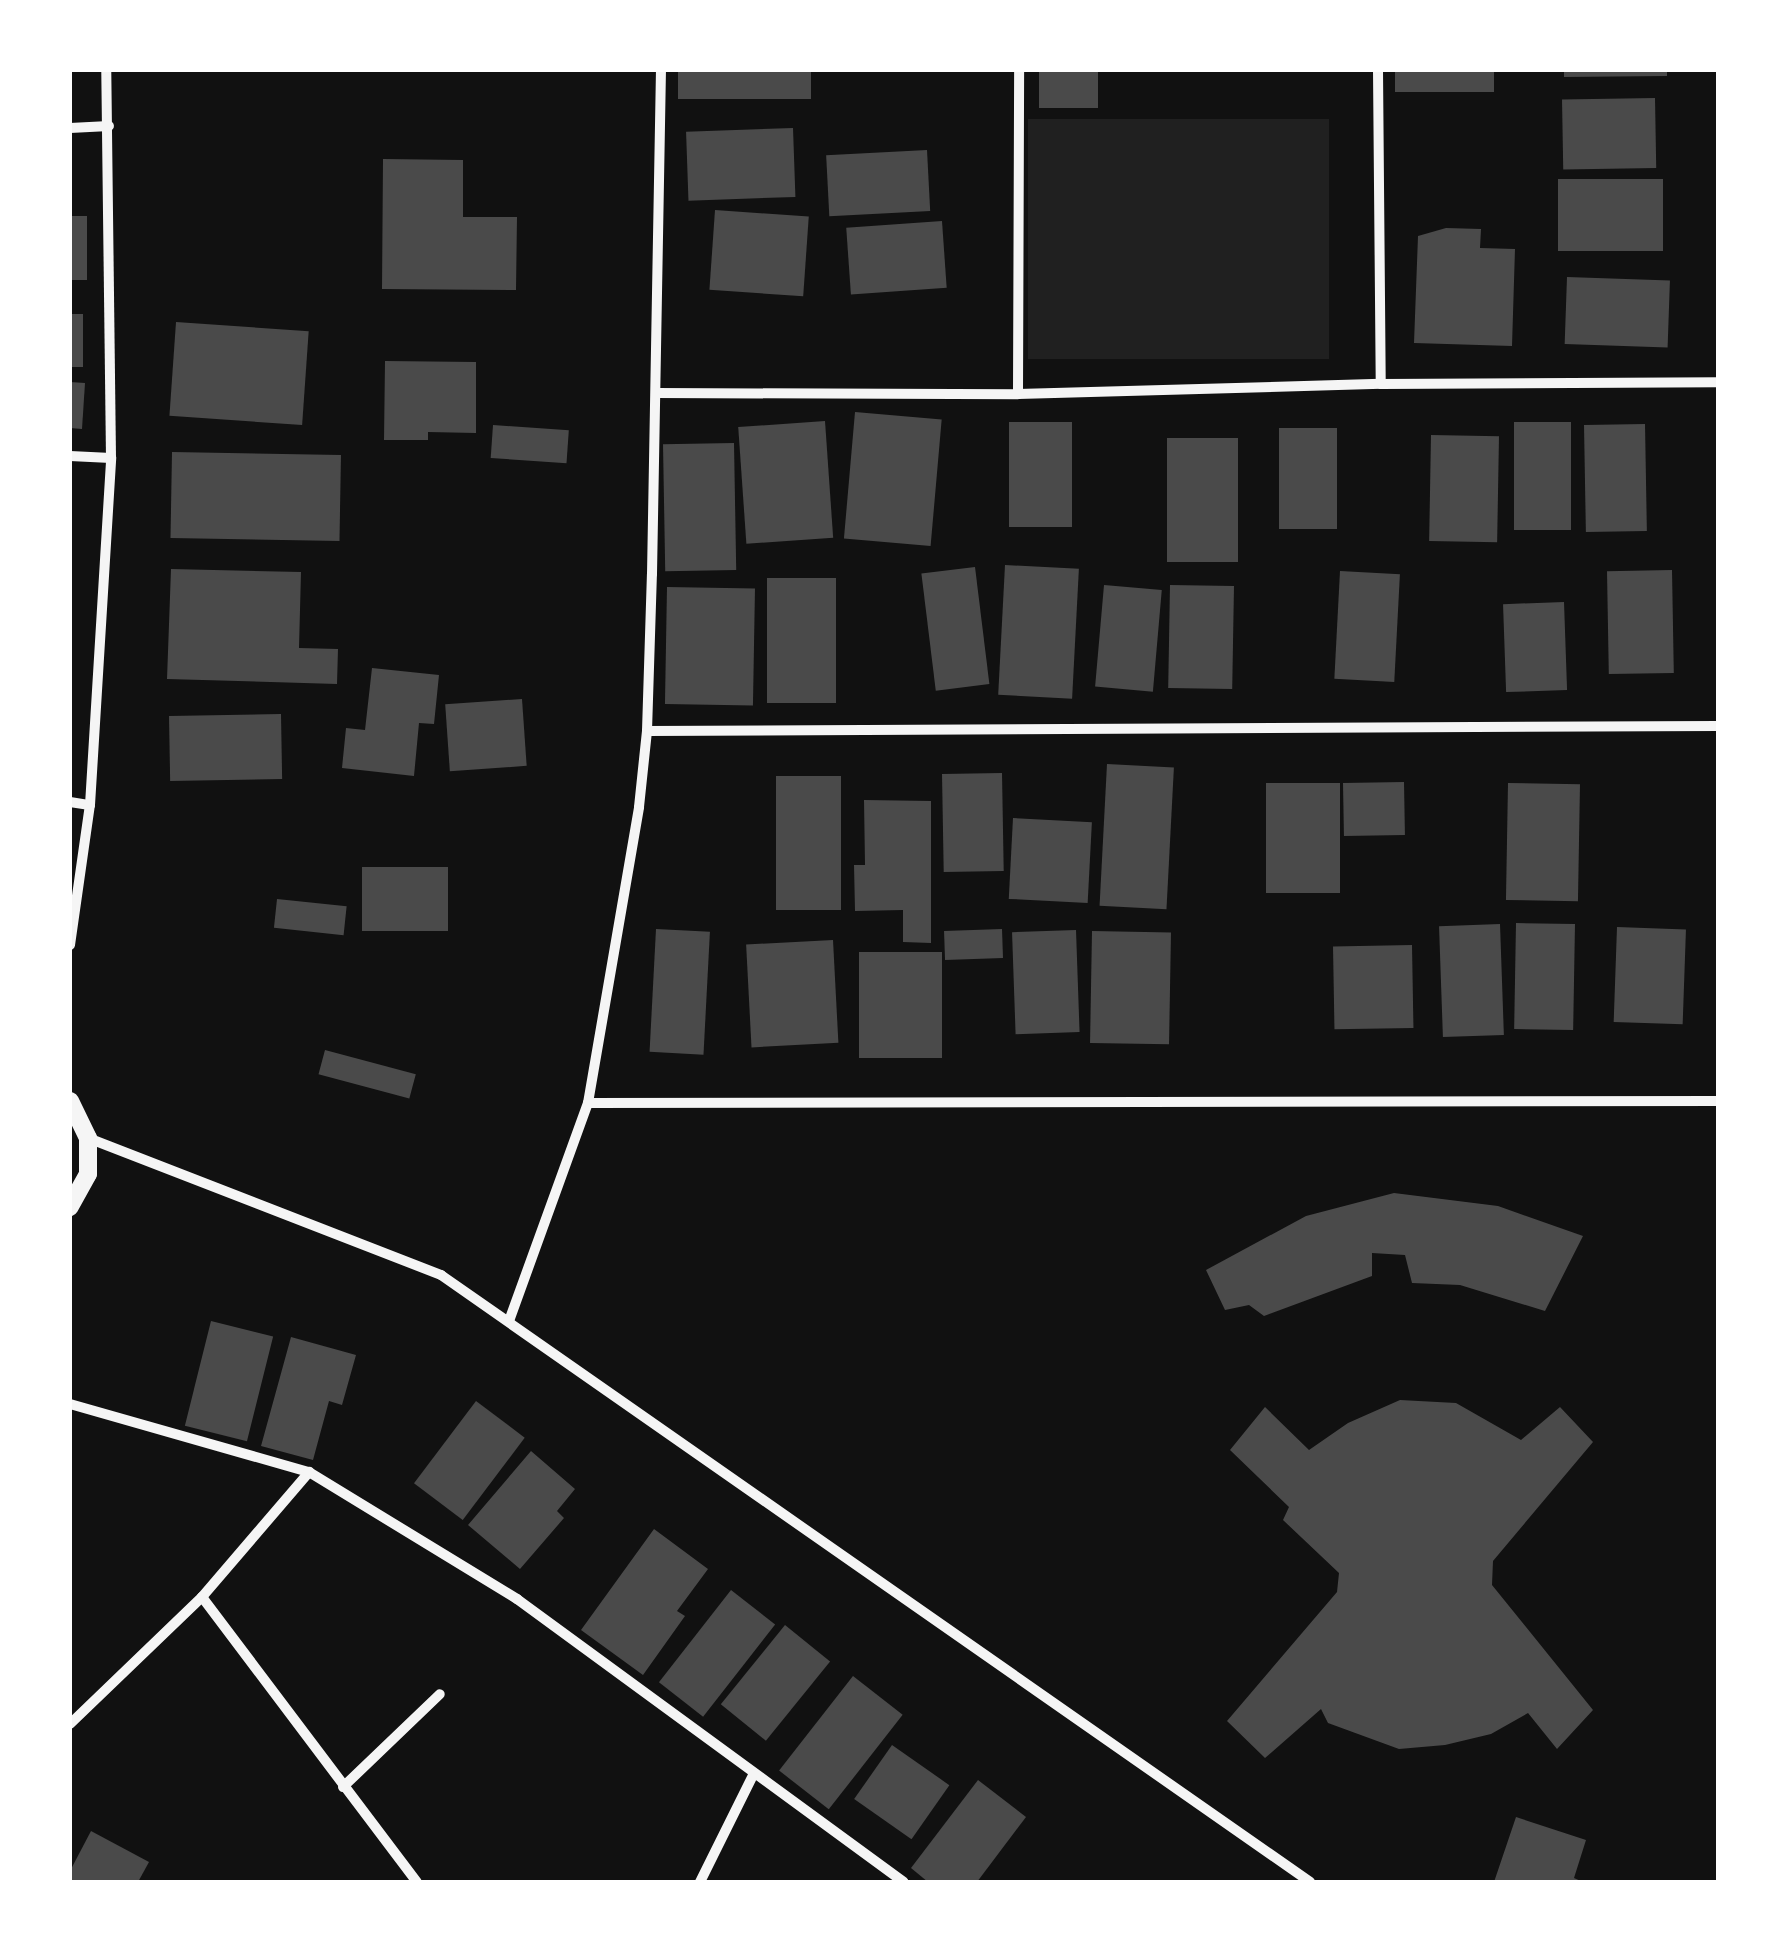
<!DOCTYPE html>
<html>
<head>
<meta charset="utf-8">
<style>
  body { margin:0 }
  #map { position:relative; width:1788px; height:1952px; overflow:hidden; background:#111; font-family:"Crimson Pro",serif }
  div>[style] { position:absolute }
  [style*='--x'] { left:calc(var(--x)*1px); top:calc(var(--y)*1px); width:calc(var(--w)*1px); rotate:calc(var(--a)*1deg) }
  .green>* { inset:0; background:#202020; transform-origin:0 0 }
  .building>* { inset:0; background:#4a4a4a; transform-origin:0 0 }
  .minor>* { height:10px; margin:-5px; padding:0 5px; transform-origin:5px; border-radius:5px; background:#f5f5f5 }
  .tertiary>* { height:18px; margin:-9px; padding:0 9px; transform-origin:9px; border-radius:9px; background:#f5f5f5 }
  span { translate:-50% -50%; white-space:nowrap; text-align:center; line-height:1.15; -webkit-text-stroke:8px #fff; paint-order:stroke }
  .frame { position:absolute; inset:0; border:72px solid #fff; pointer-events:none }
</style>
</head>
<body>
<div id="map">
  <div class="green">
    <i style="left:1329px;top:119px;width:240px;height:301px;rotate:90deg"></i>
  </div>
  <div class="building">
    <i style="left:678px;top:70px;width:133px;height:29px"></i>
    <i style="left:1039px;top:70px;width:59px;height:38px"></i>
    <i style="left:1395px;top:70px;width:99px;height:22px"></i>
    <i style="clip-path:polygon(1564px 70px,1667px 70px,1667px 76px,1564px 77px)"></i>
    <i style="left:1655px;top:98px;width:70px;height:93px;rotate:89deg"></i>
    <i style="left:793px;top:128px;width:69px;height:107px;rotate:88deg"></i>
    <i style="left:927px;top:150px;width:61px;height:101px;rotate:87deg"></i>
    <i style="clip-path:polygon(383px 159px,463px 160px,463px 217px,517px 217px,516px 290px,382px 289px)"></i>
    <i style="left:1558px;top:179px;width:105px;height:72px"></i>
    <i style="left:715px;top:210px;width:94px;height:80px;rotate:4deg"></i>
    <i style="left:70px;top:216px;width:17px;height:64px"></i>
    <i style="left:942px;top:221px;width:67px;height:96px;rotate:86deg"></i>
    <i style="clip-path:polygon(1446px 228px,1481px 229px,1480px 248px,1515px 249px,1512px 346px,1414px 343px,1418px 236px)"></i>
    <i style="left:1567px;top:277px;width:103px;height:67px;rotate:2deg"></i>
    <i style="left:70px;top:314px;width:13px;height:53px"></i>
    <i style="left:176px;top:322px;width:133px;height:94px;rotate:4deg"></i>
    <i style="clip-path:polygon(385px 361px,476px 362px,476px 433px,428px 432px,428px 440px,384px 440px)"></i>
    <i style="clip-path:polygon(70px 382px,85px 383px,82px 429px,70px 428px)"></i>
    <i style="left:855px;top:412px;width:87px;height:127px;rotate:5deg"></i>
    <i style="left:825px;top:421px;width:117px;height:87px;rotate:86deg"></i>
    <i style="left:1009px;top:422px;width:63px;height:105px"></i>
    <i style="left:1514px;top:422px;width:57px;height:108px"></i>
    <i style="left:1645px;top:424px;width:107px;height:61px;rotate:89deg"></i>
    <i style="left:493px;top:425px;width:76px;height:33px;rotate:4deg"></i>
    <i style="left:1279px;top:428px;width:58px;height:101px"></i>
    <i style="left:1431px;top:435px;width:68px;height:106px;rotate:1deg"></i>
    <i style="left:1238px;top:438px;width:124px;height:71px;rotate:90deg"></i>
    <i style="left:734px;top:443px;width:127px;height:71px;rotate:89deg"></i>
    <i style="left:172px;top:452px;width:169px;height:86px;rotate:1deg"></i>
    <i style="left:1005px;top:565px;width:74px;height:130px;rotate:3deg"></i>
    <i style="left:975px;top:567px;width:118px;height:54px;rotate:83deg"></i>
    <i style="clip-path:polygon(171px 569px,301px 572px,299px 648px,338px 649px,337px 684px,167px 679px)"></i>
    <i style="left:1672px;top:570px;width:103px;height:65px;rotate:89deg"></i>
    <i style="left:1340px;top:571px;width:60px;height:108px;rotate:3deg"></i>
    <i style="left:767px;top:578px;width:69px;height:125px"></i>
    <i style="left:1104px;top:585px;width:58px;height:102px;rotate:5deg"></i>
    <i style="left:1170px;top:585px;width:64px;height:103px;rotate:1deg"></i>
    <i style="left:667px;top:587px;width:88px;height:117px;rotate:1deg"></i>
    <i style="left:1564px;top:602px;width:88px;height:61px;rotate:88deg"></i>
    <i style="clip-path:polygon(372px 668px,439px 675px,434px 724px,419px 723px,414px 776px,342px 768px,346px 728px,365px 730px)"></i>
    <i style="left:522px;top:699px;width:67px;height:77px;rotate:86deg"></i>
    <i style="left:281px;top:714px;width:65px;height:112px;rotate:89deg"></i>
    <i style="left:1107px;top:764px;width:67px;height:142px;rotate:3deg"></i>
    <i style="left:1002px;top:773px;width:98px;height:60px;rotate:89deg"></i>
    <i style="left:776px;top:776px;width:65px;height:134px"></i>
    <i style="left:1404px;top:782px;width:53px;height:61px;rotate:89deg"></i>
    <i style="left:1266px;top:783px;width:74px;height:110px"></i>
    <i style="left:1508px;top:783px;width:72px;height:117px;rotate:1deg"></i>
    <i style="clip-path:polygon(864px 800px,931px 801px,931px 943px,903px 942px,903px 910px,855px 911px,854px 865px,865px 865px)"></i>
    <i style="left:1013px;top:818px;width:79px;height:81px;rotate:3deg"></i>
    <i style="left:448px;top:867px;width:64px;height:86px;rotate:90deg"></i>
    <i style="left:277px;top:899px;width:70px;height:29px;rotate:6deg"></i>
    <i style="left:1516px;top:923px;width:59px;height:106px;rotate:1deg"></i>
    <i style="left:1500px;top:924px;width:111px;height:61px;rotate:88deg"></i>
    <i style="left:1617px;top:927px;width:69px;height:95px;rotate:2deg"></i>
    <i style="left:656px;top:929px;width:54px;height:123px;rotate:3deg"></i>
    <i style="left:1002px;top:929px;width:29px;height:58px;rotate:88deg"></i>
    <i style="left:1076px;top:930px;width:102px;height:64px;rotate:88deg"></i>
    <i style="left:1092px;top:931px;width:79px;height:112px;rotate:1deg"></i>
    <i style="left:833px;top:940px;width:103px;height:87px;rotate:87deg"></i>
    <i style="left:1412px;top:945px;width:83px;height:79px;rotate:89deg"></i>
    <i style="left:859px;top:952px;width:83px;height:106px"></i>
    <i style="left:325px;top:1050px;width:94px;height:25px;rotate:15deg"></i>
    <i style="clip-path:polygon(1394px 1193px,1498px 1206px,1583px 1236px,1545px 1311px,1460px 1285px,1412px 1283px,1405px 1255px,1372px 1253px,1372px 1276px,1264px 1316px,1249px 1305px,1225px 1310px,1206px 1270px,1306px 1216px)"></i>
    <i style="left:211px;top:1321px;width:64px;height:108px;rotate:14deg"></i>
    <i style="clip-path:polygon(291px 1337px,356px 1355px,342px 1405px,329px 1401px,313px 1460px,261px 1446px)"></i>
    <i style="clip-path:polygon(1400px 1400px,1456px 1403px,1521px 1440px,1560px 1407px,1593px 1442px,1493px 1561px,1492px 1585px,1593px 1710px,1557px 1749px,1528px 1713px,1491px 1734px,1445px 1745px,1399px 1749px,1328px 1723px,1321px 1709px,1265px 1758px,1227px 1721px,1337px 1592px,1339px 1573px,1283px 1520px,1289px 1507px,1230px 1450px,1265px 1407px,1309px 1450px,1348px 1423px)"></i>
    <i style="left:476px;top:1401px;width:61px;height:103px;rotate:37deg"></i>
    <i style="clip-path:polygon(531px 1451px,575px 1489px,557px 1511px,564px 1518px,520px 1569px,468px 1525px)"></i>
    <i style="clip-path:polygon(654px 1529px,708px 1569px,677px 1611px,685px 1616px,643px 1675px,581px 1630px)"></i>
    <i style="left:731px;top:1590px;width:56px;height:117px;rotate:38deg"></i>
    <i style="left:785px;top:1625px;width:58px;height:102px;rotate:39deg"></i>
    <i style="left:853px;top:1676px;width:63px;height:120px;rotate:38deg"></i>
    <i style="left:892px;top:1745px;width:70px;height:66px;rotate:35deg"></i>
    <i style="clip-path:polygon(978px 1780px,1026px 1817px,977px 1882px,928px 1882px,911px 1868px)"></i>
    <i style="clip-path:polygon(1516px 1817px,1586px 1840px,1574px 1878px,1583px 1882px,1494px 1882px)"></i>
    <i style="clip-path:polygon(91px 1831px,149px 1862px,138px 1882px,70px 1882px,70px 1871px)"></i>
  </div>
  <div class="minor">
    <i style="--x:1378;--y:70;--w:314;--a:89.5"></i>
    <i style="--x:70;--y:128;--w:39;--a:-3"></i>
    <i style="--x:656;--y:393;--w:362;--a:0.2"></i>
    <i style="--x:1018;--y:394;--w:363;--a:-1.6"></i>
    <i style="--x:1381;--y:384;--w:337;--a:-0.3"></i>
    <i style="--x:1018;--y:394;--w:324;--a:-89.8"></i>
    <i style="--x:70;--y:456;--w:41;--a:2.8"></i>
    <i style="--x:647;--y:731;--w:1071;--a:-0.27"></i>
    <i style="--x:70;--y:802;--w:20;--a:9"></i>
    <i style="--x:70;--y:945;--w:141;--a:-81.9"></i>
    <i style="--x:90;--y:805;--w:348;--a:-86.5"></i>
    <i style="--x:111;--y:458;--w:388;--a:-90.7"></i>
    <i style="--x:588;--y:1103;--w:1130;--a:-0.1"></i>
    <i style="--x:88;--y:1138;--w:379;--a:21.2"></i>
    <i style="--x:441;--y:1275;--w:1060;--a:34.93"></i>
    <i style="--x:509;--y:1321;--w:232;--a:-70.1"></i>
    <i style="--x:588;--y:1103;--w:300;--a:-80.2"></i>
    <i style="--x:639;--y:807;--w:76;--a:-84"></i>
    <i style="--x:647;--y:731;--w:157;--a:-88.2"></i>
    <i style="--x:652;--y:574;--w:504;--a:-88.98"></i>
    <i style="--x:70;--y:1404;--w:248;--a:15.9"></i>
    <i style="--x:309;--y:1472;--w:244;--a:31.4"></i>
    <i style="--x:517;--y:1599;--w:479;--a:36.2"></i>
    <i style="--x:202;--y:1597;--w:357;--a:53"></i>
    <i style="--x:70;--y:1724;--w:183;--a:-43.9"></i>
    <i style="--x:202;--y:1597;--w:165;--a:-49.4"></i>
    <i style="--x:343;--y:1787;--w:134;--a:-43.8"></i>
    <i style="--x:700;--y:1882;--w:119;--a:-63.6"></i>
  </div>
  <div class="tertiary">
    <i style="--x:70;--y:1101;--w:41;--a:64.1"></i>
    <i style="--x:88;--y:1138;--w:36;--a:90"></i>
    <i style="--x:88;--y:1174;--w:38;--a:119"></i>
  </div>
  <div class="frame"></div>
</div>
</body>
</html>
